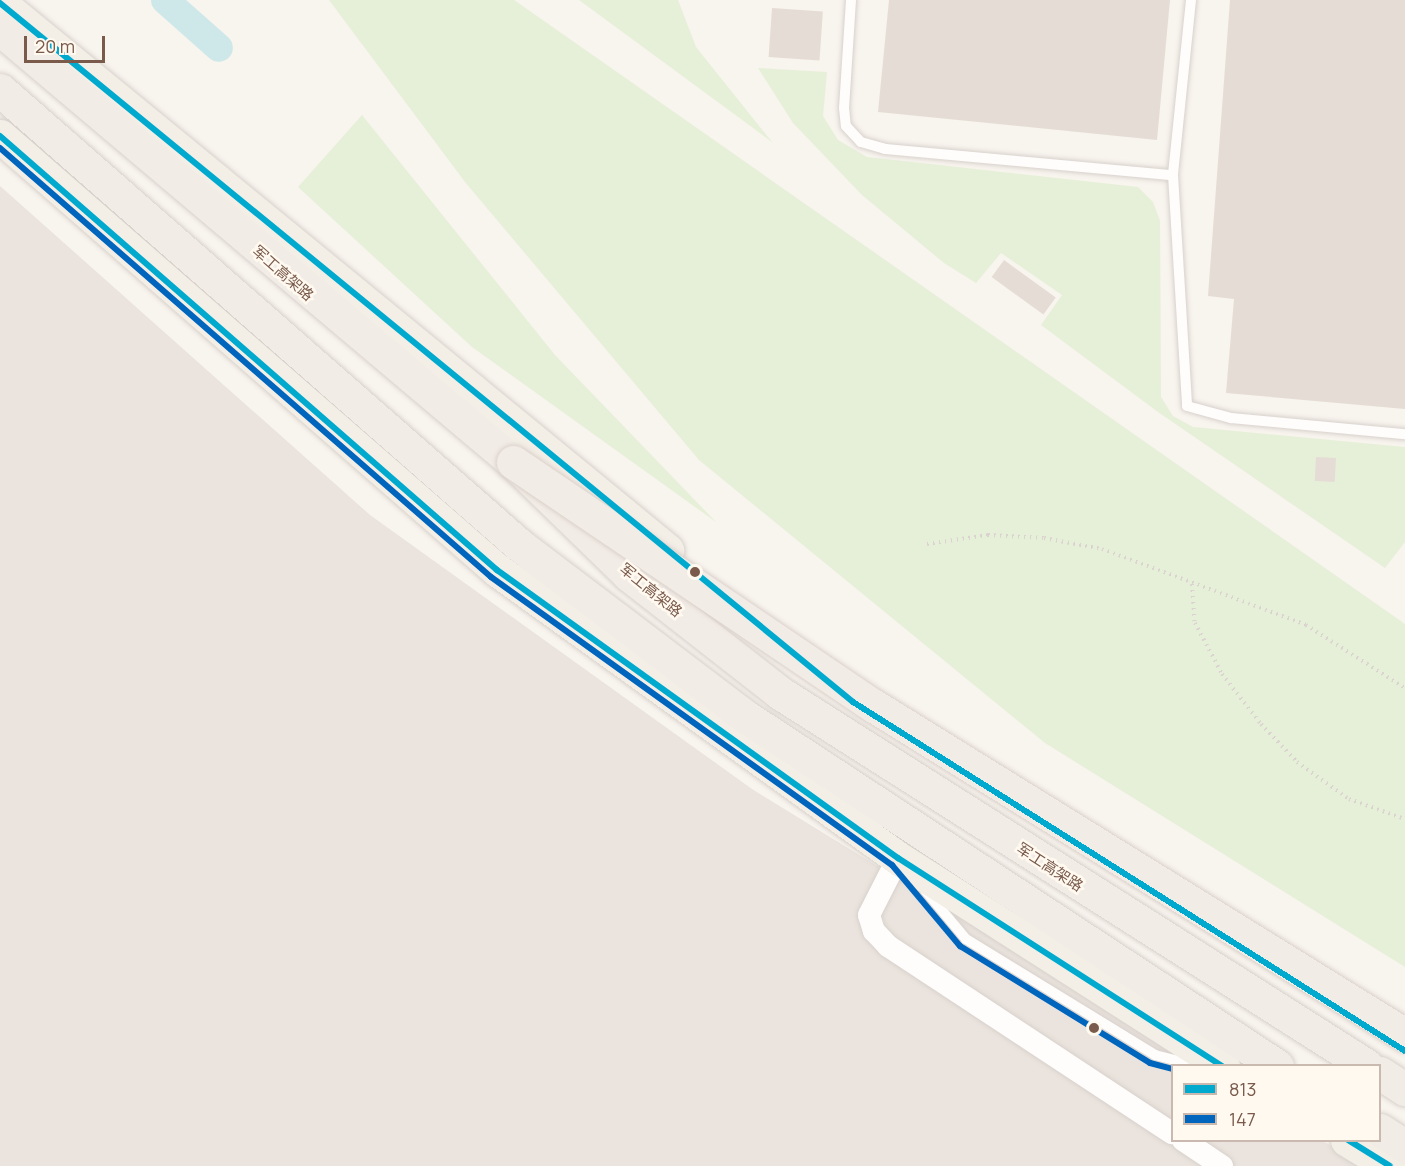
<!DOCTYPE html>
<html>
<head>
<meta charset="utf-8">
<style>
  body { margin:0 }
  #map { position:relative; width:1405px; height:1166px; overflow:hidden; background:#f8f4ee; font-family:Manrope,"Noto Sans SC",sans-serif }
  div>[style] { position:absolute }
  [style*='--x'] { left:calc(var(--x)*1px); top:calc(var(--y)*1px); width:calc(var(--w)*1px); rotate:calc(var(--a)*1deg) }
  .industrial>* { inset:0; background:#ebe4de }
  .green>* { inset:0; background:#e6f0d8 }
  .canal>* { height:28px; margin:-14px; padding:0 14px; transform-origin:14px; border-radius:14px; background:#cee8ea }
  .building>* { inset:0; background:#e5dcd5; transform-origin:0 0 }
  .path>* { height:4px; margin-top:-2px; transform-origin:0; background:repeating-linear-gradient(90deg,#dbd3cf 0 1.5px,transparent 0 6px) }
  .roads { filter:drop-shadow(0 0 2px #d8d1cc) drop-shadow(0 0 2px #d8d1cc) }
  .service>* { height:10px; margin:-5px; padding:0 5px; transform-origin:5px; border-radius:5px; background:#fefdfc }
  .minor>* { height:22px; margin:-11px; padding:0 11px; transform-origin:11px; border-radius:11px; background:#fefdfc }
  .primary>* { height:33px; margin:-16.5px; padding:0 16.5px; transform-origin:16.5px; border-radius:16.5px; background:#f3eee6 }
  .trunk>* { height:33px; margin:-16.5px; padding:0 16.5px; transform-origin:16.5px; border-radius:16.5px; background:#f2ece6 }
  .bridges { filter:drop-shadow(0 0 2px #dad0ca) drop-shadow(0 0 2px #dad0ca) }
  .trunk-bridge>* { height:33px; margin:-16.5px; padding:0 16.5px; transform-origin:16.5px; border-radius:16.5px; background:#f2ece6 }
  .bus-1>* { height:6px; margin:-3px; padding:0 3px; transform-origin:3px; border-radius:3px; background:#00a9ce }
  .bus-2>* { height:6px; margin:-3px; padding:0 3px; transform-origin:3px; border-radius:3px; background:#0065bd }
  .dots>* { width:16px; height:16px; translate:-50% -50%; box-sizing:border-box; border:3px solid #fff9f0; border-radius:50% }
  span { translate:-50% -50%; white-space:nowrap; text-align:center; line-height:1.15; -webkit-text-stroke:5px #fff9f0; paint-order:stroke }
  .street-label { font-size:15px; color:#795a4b }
  .legend { position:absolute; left:1171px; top:1064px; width:210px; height:78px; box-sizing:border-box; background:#fff9f0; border:2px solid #c9b9ae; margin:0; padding:8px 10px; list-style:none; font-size:18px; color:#795a4b }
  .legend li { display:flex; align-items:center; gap:12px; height:30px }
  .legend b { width:30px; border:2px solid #c9b9ae }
  .scale { position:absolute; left:24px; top:36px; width:81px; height:27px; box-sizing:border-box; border:3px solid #795a4b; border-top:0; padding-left:8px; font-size:18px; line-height:21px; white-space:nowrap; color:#795a4b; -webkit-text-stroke:4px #fff9f0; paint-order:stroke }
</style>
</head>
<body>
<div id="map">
  <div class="industrial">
    <i style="clip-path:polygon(0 186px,370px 515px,752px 789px,1201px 1065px,1172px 1066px,1172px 1140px,1323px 1141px,1365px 1166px,0 1166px)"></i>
  </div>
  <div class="green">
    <i style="clip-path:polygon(329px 0,514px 0,1405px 624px,1405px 967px,1045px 743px,699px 460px,465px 182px)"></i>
    <i style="clip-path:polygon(579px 0,678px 0,696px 47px,772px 142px)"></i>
    <i style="clip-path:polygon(758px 68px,827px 72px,823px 116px,838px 140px,867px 157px,1138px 187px,1153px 202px,1160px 221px,1161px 397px,1173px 416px,1193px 427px,1405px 447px,1405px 542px,1385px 568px,1158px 412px,1041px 325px,1062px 295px,1001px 253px,976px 283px,944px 263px,862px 195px,793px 123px)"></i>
    <i style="clip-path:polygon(362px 115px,555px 355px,716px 522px,472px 347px,298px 187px)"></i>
  </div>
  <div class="canal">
    <i style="--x:165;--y:0;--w:72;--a:41.6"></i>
  </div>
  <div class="building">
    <i style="clip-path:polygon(889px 0,1170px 0,1157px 140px,878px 112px)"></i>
    <i style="clip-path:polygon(1230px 0,1405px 0,1405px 409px,1226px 393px,1234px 299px,1208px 296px)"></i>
    <i style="left:772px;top:8px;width:51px;height:49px;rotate:4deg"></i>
    <i style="left:1004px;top:260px;width:64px;height:21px;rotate:36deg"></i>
    <i style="left:1316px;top:457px;width:20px;height:24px;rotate:3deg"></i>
  </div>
  <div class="path">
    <i style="--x:927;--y:544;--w:62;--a:-8.4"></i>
    <i style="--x:988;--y:535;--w:56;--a:3.1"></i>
    <i style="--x:1044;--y:538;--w:59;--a:10.7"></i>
    <i style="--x:1102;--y:549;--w:218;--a:20.4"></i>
    <i style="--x:1306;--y:625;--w:117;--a:32.5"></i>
    <i style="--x:1192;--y:584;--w:39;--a:86"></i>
    <i style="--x:1195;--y:623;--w:58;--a:62.1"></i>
    <i style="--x:1222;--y:674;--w:63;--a:52"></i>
    <i style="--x:1261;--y:724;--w:52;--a:46.5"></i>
    <i style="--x:1297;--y:762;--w:64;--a:35.4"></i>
    <i style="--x:1349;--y:799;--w:59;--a:19.7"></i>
  </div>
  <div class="roads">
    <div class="service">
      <i style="--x:851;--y:0;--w:108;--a:93.7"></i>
      <i style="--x:844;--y:108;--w:18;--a:84"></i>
      <i style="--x:846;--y:126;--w:22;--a:47"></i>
      <i style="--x:861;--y:142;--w:25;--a:16"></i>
      <i style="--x:885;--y:149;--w:289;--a:5.2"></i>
      <i style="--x:1191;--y:0;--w:176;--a:95.9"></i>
      <i style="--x:1173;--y:175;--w:231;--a:86.5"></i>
      <i style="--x:1187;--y:406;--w:46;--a:15.3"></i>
      <i style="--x:1231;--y:418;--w:175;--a:5.3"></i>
      <i style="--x:925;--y:890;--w:64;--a:50.1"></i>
      <i style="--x:966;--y:939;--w:222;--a:31.5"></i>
      <i style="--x:1155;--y:1055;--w:44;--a:14.3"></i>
    </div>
    <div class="minor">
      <i style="--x:898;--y:858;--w:64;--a:117"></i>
      <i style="--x:869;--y:915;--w:17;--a:73"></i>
      <i style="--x:874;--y:931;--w:21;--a:47"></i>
      <i style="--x:888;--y:946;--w:340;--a:33.4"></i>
      <i style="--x:1183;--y:1140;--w:47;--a:33.7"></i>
    </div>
    <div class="primary">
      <i style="--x:0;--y:3;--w:863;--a:39.35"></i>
      <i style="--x:0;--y:136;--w:660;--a:41.13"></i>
      <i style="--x:497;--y:570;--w:494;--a:35.7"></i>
      <i style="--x:898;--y:858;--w:386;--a:32.6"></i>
      <i style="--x:1347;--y:1140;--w:50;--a:31.2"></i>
    </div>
    <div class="trunk">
      <i style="--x:0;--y:29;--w:671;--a:40.17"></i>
      <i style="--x:513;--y:462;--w:162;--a:44.2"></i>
      <i style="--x:629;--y:575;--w:192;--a:38"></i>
      <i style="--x:780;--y:693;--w:695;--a:32.43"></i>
      <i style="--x:0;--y:90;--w:689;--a:41.23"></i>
      <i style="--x:518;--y:544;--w:283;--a:37.2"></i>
      <i style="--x:743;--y:715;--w:639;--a:33.32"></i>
      <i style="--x:1380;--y:1073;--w:30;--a:33"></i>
      <i style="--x:1380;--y:1130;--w:30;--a:33"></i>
    </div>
  </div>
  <div class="bridges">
    <div class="trunk-bridge">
      <i style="--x:513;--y:462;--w:436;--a:34.1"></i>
      <i style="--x:874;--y:706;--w:625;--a:31.78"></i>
    </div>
  </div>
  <div class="bus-1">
    <i style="--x:0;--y:3;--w:1103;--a:39.33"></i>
    <i style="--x:853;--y:702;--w:653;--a:32.3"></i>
    <i style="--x:0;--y:136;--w:660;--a:41.13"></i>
    <i style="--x:497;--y:570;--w:494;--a:35.7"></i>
    <i style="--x:898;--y:858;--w:385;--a:32.7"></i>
    <i style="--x:1348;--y:1140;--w:49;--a:31.8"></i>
  </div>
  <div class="bus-2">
    <i style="--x:0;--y:148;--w:652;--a:41.14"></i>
    <i style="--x:491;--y:577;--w:494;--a:35.7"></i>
    <i style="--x:892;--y:865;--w:106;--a:50"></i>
    <i style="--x:960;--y:946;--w:223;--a:31.6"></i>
    <i style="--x:1150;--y:1063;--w:23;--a:15"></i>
  </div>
  <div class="dots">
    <i style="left:695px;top:572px;background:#795a4b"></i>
    <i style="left:1094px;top:1028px;background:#795a4b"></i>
  </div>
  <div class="street-label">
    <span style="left:283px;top:273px;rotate:41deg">军工高架路</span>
    <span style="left:651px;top:590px;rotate:39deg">军工高架路</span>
    <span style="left:1050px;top:867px;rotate:33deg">军工高架路</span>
  </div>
  <ul class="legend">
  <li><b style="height:8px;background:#00a9ce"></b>813</li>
  <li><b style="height:8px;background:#0065bd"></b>147</li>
  </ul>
  <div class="scale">20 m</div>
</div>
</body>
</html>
